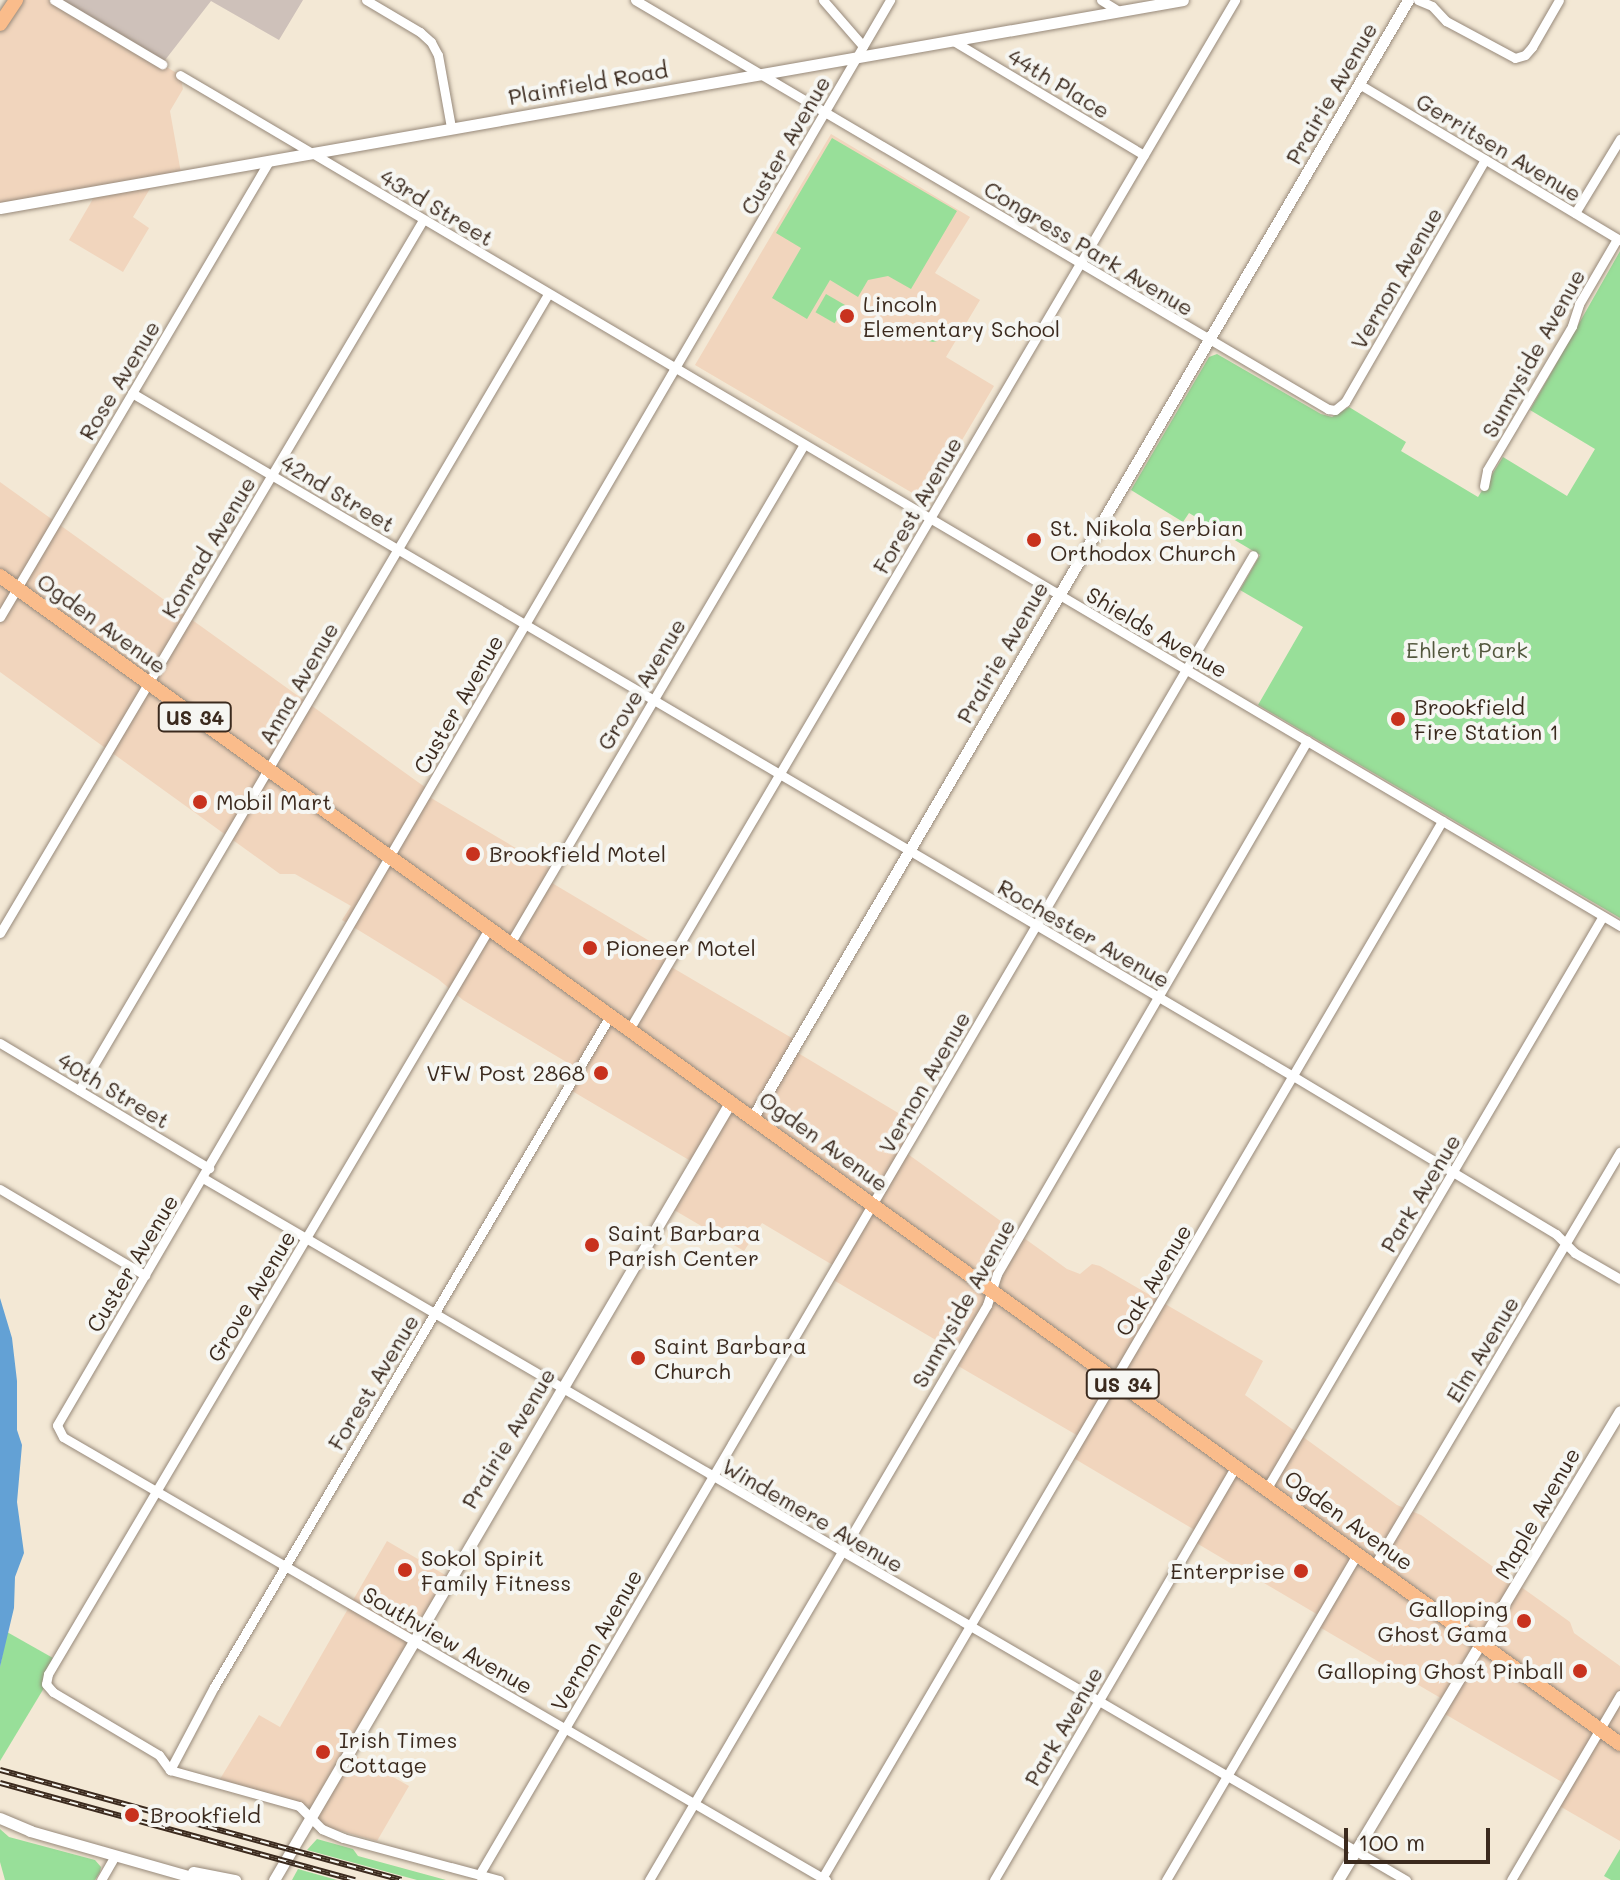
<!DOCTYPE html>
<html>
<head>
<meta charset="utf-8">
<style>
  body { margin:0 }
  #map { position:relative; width:1620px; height:1880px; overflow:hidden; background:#f3e8d5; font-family:Mali,sans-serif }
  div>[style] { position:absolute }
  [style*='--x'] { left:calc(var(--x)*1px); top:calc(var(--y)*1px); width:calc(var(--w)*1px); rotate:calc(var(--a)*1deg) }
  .built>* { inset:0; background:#f1d5bd }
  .industrial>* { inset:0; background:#cec1ba }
  .green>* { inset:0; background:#98df99; transform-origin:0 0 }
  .round { border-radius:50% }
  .water>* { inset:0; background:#63a1d5 }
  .roads { filter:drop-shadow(0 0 2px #97897a) drop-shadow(0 0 2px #97897a) }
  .minor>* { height:9px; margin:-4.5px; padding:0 4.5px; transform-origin:4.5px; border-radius:4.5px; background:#fff }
  .tertiary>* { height:11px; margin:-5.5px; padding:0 5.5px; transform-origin:5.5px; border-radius:5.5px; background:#fff }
  .primary>* { height:14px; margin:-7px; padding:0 7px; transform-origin:7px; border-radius:7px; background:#fabc8b }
  .rail>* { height:6px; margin-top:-3px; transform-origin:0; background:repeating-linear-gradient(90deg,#f6f6f2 0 9px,#3b2a1e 0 18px); box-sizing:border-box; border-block:2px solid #3b2a1e }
  .dots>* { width:22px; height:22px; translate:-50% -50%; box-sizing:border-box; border:4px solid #f6f6f2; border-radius:50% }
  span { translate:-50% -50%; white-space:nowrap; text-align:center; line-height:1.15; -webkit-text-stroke:8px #f6f6f2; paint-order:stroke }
  .shield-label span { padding:2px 6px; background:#f6f6f2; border:2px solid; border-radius:6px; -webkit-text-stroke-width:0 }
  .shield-label { font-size:20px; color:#3b2a1e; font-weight:700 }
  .street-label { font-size:22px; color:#3b2a1e }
  .poi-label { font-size:22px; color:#3b2a1e }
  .left { translate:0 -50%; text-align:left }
  .right { translate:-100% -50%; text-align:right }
  .park-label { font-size:22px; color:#52573d }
  .scale { position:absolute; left:1344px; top:1828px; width:146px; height:36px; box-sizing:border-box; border:4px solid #3b2a1e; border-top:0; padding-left:10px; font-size:24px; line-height:28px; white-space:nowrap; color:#3b2a1e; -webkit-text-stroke:6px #f6f6f2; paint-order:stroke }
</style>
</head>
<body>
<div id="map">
  <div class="built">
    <i style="clip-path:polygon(16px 0,54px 0,180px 75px,183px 89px,170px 111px,181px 173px,157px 177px,133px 217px,149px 228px,123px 272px,69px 240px,97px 192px,0 208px,0 24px)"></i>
    <i style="clip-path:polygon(831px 134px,970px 217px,935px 273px,980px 300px,946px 357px,994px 386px,926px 501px,695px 365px)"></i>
    <i style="clip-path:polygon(0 482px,429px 790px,426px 795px,553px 870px,547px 880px,673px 955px,668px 965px,797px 1041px,793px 1050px,920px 1126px,905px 1152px,1067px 1269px,1080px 1274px,1092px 1264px,1100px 1266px,1263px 1361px,1245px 1395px,1397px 1505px,1421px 1515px,1570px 1622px,1574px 1633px,1620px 1666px,1620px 1841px,1556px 1804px,1567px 1785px,1438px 1710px,1444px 1700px,1316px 1625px,1320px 1616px,1193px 1541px,1198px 1532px,1070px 1456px,1080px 1437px,953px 1363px,958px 1353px,830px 1278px,836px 1267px,762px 1223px,744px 1251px,669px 1207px,694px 1163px,567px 1088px,578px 1069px,463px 1000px,438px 979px,342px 920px,351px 906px,295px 874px,280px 874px,0 672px)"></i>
    <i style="clip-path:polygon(387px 1541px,447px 1576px,311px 1807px,220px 1779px,259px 1715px,280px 1727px)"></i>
    <i style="clip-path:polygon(354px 1755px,409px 1786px,377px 1841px,323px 1826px,318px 1815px)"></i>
  </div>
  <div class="industrial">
    <i style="clip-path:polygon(55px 0,303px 0,279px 40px,211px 1px,162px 64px)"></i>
  </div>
  <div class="green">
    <i style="clip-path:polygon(832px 138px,957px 211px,911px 289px,888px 276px,868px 280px,858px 297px,830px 280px,807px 319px,772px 298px,801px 248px,776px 233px)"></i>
    <i style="clip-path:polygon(1620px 251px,1620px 918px,1258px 705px,1303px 627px,1240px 590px,1260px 555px,1189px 513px,1183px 522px,1131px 490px,1209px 357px,1217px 354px,1321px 414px,1332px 417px,1349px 407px,1406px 442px,1401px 451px,1478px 497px,1503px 457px,1567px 496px,1595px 449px,1530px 410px)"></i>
    <i style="left:826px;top:294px;width:22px;height:21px;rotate:30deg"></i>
    <i class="round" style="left:924px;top:324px;width:18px;height:18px"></i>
    <i style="clip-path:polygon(7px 1632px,53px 1658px,44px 1688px,0 1761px,0 1667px)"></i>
    <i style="clip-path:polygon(0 1829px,9px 1837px,95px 1860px,101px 1867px,100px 1872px,95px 1880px,5px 1880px,0 1862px)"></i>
    <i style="clip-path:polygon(317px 1839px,353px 1849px,358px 1856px,446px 1880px,417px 1880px,307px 1850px)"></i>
    <i style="clip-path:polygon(1620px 1849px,1620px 1880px,1611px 1880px,1604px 1876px)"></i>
    <i style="clip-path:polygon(298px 1869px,337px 1880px,292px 1880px)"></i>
  </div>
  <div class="water">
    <i style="clip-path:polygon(0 1298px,12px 1338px,17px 1381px,17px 1430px,22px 1445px,17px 1502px,24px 1553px,15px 1577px,14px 1608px,0 1667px)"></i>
  </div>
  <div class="roads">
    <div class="minor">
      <i style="--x:54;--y:0;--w:126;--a:30.7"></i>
      <i style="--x:366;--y:0;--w:63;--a:30.7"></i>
      <i style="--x:420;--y:32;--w:15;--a:42"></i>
      <i style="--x:431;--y:42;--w:15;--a:62"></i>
      <i style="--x:438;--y:55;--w:73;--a:79.8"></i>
      <i style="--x:635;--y:0;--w:805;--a:30.55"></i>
      <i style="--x:1328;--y:409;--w:7;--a:8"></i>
      <i style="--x:1335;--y:410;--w:13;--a:-39"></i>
      <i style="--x:1345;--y:402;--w:280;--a:-60"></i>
      <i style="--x:823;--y:0;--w:61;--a:49"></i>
      <i style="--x:1101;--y:0;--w:22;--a:32"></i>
      <i style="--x:1418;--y:0;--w:15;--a:23"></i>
      <i style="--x:1432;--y:6;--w:21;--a:47"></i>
      <i style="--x:1446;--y:21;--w:78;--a:28.2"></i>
      <i style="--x:1515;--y:58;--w:10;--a:-17"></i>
      <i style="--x:1525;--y:55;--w:11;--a:-49"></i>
      <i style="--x:1532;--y:47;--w:54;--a:-60.1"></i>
      <i style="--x:955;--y:42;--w:220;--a:30.9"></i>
      <i style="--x:180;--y:75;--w:1673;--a:30.58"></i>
      <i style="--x:1359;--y:84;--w:304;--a:30.9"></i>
      <i style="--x:1575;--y:213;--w:87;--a:-58.7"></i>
      <i style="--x:132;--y:393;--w:1347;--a:30.47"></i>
      <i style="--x:1293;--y:1076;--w:307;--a:31"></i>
      <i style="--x:1556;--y:1234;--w:27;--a:45"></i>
      <i style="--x:1575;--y:1253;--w:52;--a:30"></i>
      <i style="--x:1484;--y:486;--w:16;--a:-79"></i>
      <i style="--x:1487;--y:470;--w:167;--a:-59.4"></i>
      <i style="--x:1572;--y:326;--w:23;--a:-72"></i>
      <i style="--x:1579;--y:304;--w:75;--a:-59.7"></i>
      <i style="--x:0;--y:617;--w:529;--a:-59.46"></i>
      <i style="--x:490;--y:927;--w:868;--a:120.61"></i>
      <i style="--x:48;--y:1674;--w:10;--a:101"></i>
      <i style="--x:46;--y:1684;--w:11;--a:49"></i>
      <i style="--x:53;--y:1692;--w:123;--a:30.7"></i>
      <i style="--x:159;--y:1755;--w:19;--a:54"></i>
      <i style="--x:170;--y:1770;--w:134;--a:15.6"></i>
      <i style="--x:299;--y:1806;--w:33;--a:45"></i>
      <i style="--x:322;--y:1829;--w:23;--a:23"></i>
      <i style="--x:343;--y:1838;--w:162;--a:15.1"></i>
      <i style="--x:0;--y:933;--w:829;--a:-59.32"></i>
      <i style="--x:511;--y:942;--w:576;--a:-59.51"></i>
      <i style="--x:630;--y:1028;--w:1193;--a:-59.52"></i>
      <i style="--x:0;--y:1043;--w:244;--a:30.9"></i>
      <i style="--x:79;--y:1090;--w:924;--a:-59.49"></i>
      <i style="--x:203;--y:1178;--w:1393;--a:30.27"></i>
      <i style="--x:0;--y:1189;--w:169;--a:30.7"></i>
      <i style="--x:1267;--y:1488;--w:663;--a:-59.57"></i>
      <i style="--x:1374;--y:1566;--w:482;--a:-59.3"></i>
      <i style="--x:170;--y:1770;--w:94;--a:-62.1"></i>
      <i style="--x:214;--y:1687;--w:781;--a:-59.46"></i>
      <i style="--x:479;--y:1875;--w:1530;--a:-59.61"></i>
      <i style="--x:101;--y:1880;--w:28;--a:-60"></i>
      <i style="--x:649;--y:1880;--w:667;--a:-59.55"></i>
      <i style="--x:987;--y:1305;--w:33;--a:-72"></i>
      <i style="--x:997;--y:1274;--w:617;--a:-59.82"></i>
      <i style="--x:821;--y:1880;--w:1228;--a:-59.61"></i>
      <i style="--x:826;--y:1880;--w:882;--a:-149.86"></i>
      <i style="--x:63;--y:1437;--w:13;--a:-117"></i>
      <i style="--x:57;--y:1425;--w:1651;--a:-59.69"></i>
      <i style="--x:994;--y:1880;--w:480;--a:-59.7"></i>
      <i style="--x:1166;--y:1880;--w:378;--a:-59.6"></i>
      <i style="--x:1511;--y:1880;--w:215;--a:-59.5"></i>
    </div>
    <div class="tertiary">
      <i style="--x:0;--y:208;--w:1201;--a:-9.97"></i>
      <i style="--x:753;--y:1117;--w:1295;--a:-59.61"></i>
      <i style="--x:0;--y:1818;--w:33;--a:23"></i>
      <i style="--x:30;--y:1831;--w:179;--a:15.9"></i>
      <i style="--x:193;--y:1872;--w:43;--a:10.8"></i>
      <i style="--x:274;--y:1880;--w:903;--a:-59.6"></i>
      <i style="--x:1338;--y:1880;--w:547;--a:-58.98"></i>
    </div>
    <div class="primary">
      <i style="--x:0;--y:24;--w:29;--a:-56"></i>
      <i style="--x:0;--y:576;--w:1997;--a:35.79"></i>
    </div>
  </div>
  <div class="rail">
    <i style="--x:0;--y:1770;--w:416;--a:15.3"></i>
    <i style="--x:0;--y:1783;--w:368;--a:15.3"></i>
  </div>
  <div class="dots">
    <i style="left:847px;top:316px;background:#c8321e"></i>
    <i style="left:1034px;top:540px;background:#c8321e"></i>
    <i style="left:1398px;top:719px;background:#c8321e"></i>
    <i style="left:200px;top:802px;background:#c8321e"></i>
    <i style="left:473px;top:854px;background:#c8321e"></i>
    <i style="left:590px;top:948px;background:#c8321e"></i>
    <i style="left:601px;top:1073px;background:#c8321e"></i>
    <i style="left:592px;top:1245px;background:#c8321e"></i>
    <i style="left:638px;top:1358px;background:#c8321e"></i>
    <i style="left:405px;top:1570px;background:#c8321e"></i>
    <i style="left:1301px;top:1571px;background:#c8321e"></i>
    <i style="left:1524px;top:1621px;background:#c8321e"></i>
    <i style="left:1580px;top:1671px;background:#c8321e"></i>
    <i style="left:323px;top:1752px;background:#c8321e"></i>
    <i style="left:132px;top:1815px;background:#c8321e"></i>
  </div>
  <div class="shield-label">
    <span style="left:195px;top:717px">US 34</span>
    <span style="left:1123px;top:1384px">US 34</span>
  </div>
  <div class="street-label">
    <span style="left:588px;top:83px;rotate:-10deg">Plainfield Road</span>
    <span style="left:1059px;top:83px;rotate:31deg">44th Place</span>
    <span style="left:1331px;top:93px;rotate:-60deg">Prairie Avenue</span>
    <span style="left:785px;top:145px;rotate:-60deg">Custer Avenue</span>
    <span style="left:1499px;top:147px;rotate:31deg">Gerritsen Avenue</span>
    <span style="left:437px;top:207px;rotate:31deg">43rd Street</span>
    <span style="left:1089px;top:248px;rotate:31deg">Congress Park Avenue</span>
    <span style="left:1396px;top:278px;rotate:-60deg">Vernon Avenue</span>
    <span style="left:1533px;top:353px;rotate:-61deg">Sunnyside Avenue</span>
    <span style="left:119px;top:380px;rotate:-59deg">Rose Avenue</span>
    <span style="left:338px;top:493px;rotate:31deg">42nd Street</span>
    <span style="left:917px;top:505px;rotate:-60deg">Forest Avenue</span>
    <span style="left:208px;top:547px;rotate:-59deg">Konrad Avenue</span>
    <span style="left:102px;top:623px;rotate:36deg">Ogden Avenue</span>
    <span style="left:1157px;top:632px;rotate:30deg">Shields Avenue</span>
    <span style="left:1002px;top:652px;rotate:-60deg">Prairie Avenue</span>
    <span style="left:298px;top:683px;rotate:-60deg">Anna Avenue</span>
    <span style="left:641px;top:684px;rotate:-59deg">Grove Avenue</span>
    <span style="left:458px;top:704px;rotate:-60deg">Custer Avenue</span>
    <span style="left:1084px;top:933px;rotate:30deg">Rochester Avenue</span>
    <span style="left:924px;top:1082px;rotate:-60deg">Vernon Avenue</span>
    <span style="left:114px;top:1090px;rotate:31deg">40th Street</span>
    <span style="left:824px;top:1141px;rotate:36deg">Ogden Avenue</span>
    <span style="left:1420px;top:1193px;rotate:-59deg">Park Avenue</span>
    <span style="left:132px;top:1263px;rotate:-59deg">Custer Avenue</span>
    <span style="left:1153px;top:1280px;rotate:-59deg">Oak Avenue</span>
    <span style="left:251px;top:1296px;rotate:-59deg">Grove Avenue</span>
    <span style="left:963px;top:1303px;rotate:-61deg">Sunnyside Avenue</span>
    <span style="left:1482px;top:1349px;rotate:-59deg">Elm Avenue</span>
    <span style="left:373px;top:1382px;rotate:-59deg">Forest Avenue</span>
    <span style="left:508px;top:1438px;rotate:-59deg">Prairie Avenue</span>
    <span style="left:1537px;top:1513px;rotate:-60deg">Maple Avenue</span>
    <span style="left:813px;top:1515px;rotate:30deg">Windemere Avenue</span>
    <span style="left:1349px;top:1520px;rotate:36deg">Ogden Avenue</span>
    <span style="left:448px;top:1640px;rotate:30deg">Southview Avenue</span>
    <span style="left:596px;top:1640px;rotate:-60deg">Vernon Avenue</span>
    <span style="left:1063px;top:1726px;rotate:-60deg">Park Avenue</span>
  </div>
  <div class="poi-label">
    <span class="left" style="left:863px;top:316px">Lincoln<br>Elementary School</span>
    <span class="left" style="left:1050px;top:540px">St. Nikola Serbian<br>Orthodox Church</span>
    <span class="left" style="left:1414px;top:719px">Brookfield<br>Fire Station 1</span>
    <span class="left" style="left:216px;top:802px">Mobil Mart</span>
    <span class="left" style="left:489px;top:854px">Brookfield Motel</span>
    <span class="left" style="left:606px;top:948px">Pioneer Motel</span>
    <span class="right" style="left:585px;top:1073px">VFW Post 2868</span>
    <span class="left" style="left:608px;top:1245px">Saint Barbara<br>Parish Center</span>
    <span class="left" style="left:654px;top:1358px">Saint Barbara<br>Church</span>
    <span class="left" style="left:421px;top:1570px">Sokol Spirit<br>Family Fitness</span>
    <span class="right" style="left:1285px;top:1571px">Enterprise</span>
    <span class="right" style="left:1508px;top:1621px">Galloping<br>Ghost Gama</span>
    <span class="right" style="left:1564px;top:1671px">Galloping Ghost Pinball</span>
    <span class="left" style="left:339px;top:1752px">Irish Times<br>Cottage</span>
    <span class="left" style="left:150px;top:1815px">Brookfield</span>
  </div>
  <div class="park-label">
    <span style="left:1467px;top:650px">Ehlert Park</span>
  </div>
  <div class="scale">100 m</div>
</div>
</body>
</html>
